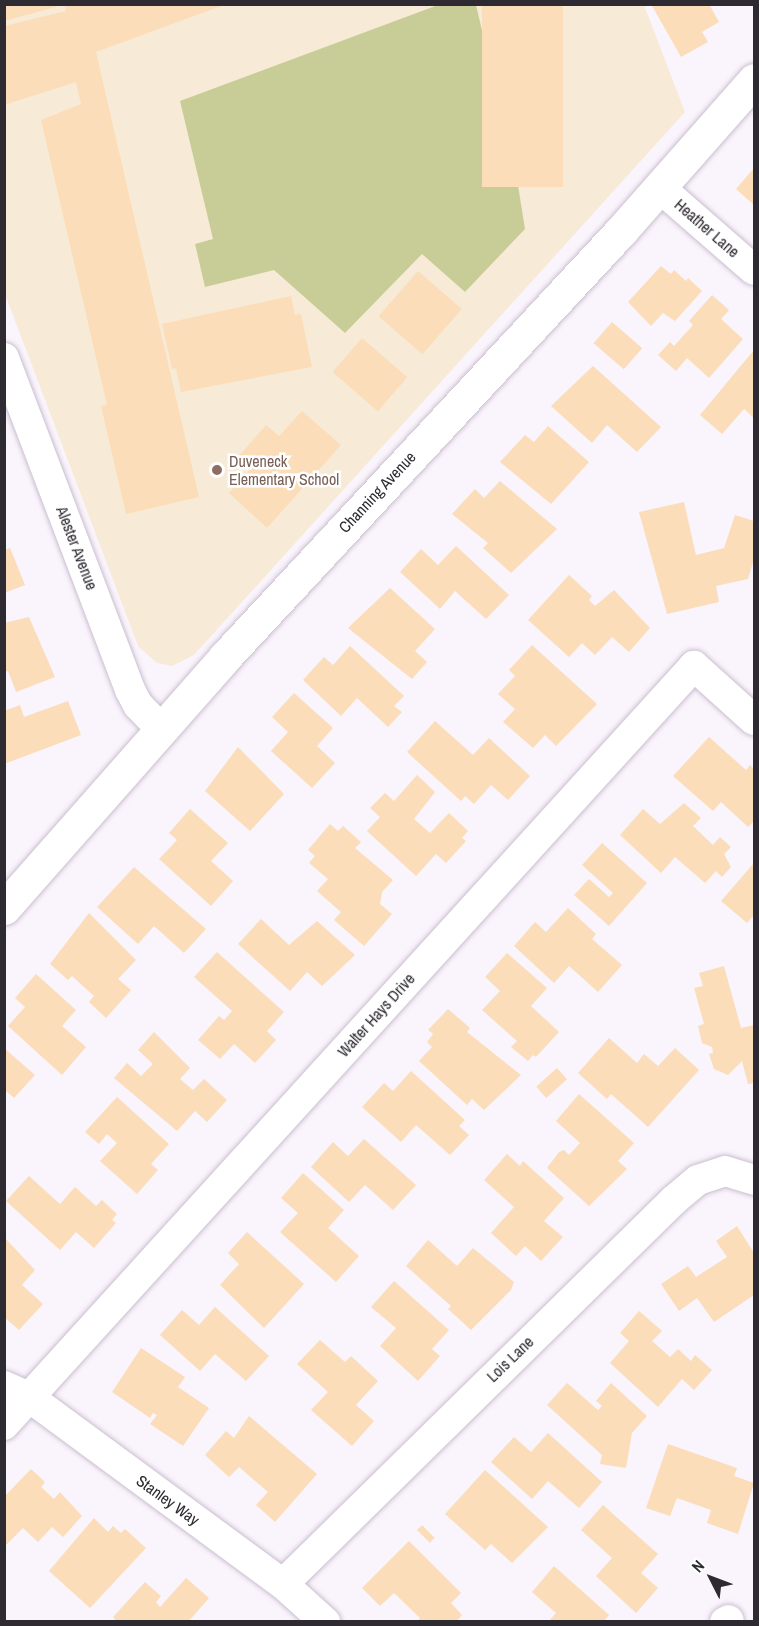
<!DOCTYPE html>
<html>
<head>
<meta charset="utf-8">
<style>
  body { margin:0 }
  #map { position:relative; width:759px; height:1626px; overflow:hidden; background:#faf4fc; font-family:"Archivo Narrow",sans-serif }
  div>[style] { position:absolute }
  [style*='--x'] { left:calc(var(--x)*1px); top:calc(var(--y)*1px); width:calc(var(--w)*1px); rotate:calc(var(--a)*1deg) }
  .education>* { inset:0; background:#f7ebd7 }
  .green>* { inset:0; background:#c8cd98 }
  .building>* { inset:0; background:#fbddb9; transform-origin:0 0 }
  .roads { filter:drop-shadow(0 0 2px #cabed0) drop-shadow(0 0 2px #cabed0) }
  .minor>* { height:30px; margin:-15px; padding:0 15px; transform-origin:15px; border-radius:15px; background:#fff }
  .tertiary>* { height:33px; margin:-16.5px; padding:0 16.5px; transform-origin:16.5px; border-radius:16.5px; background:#fff }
  .dots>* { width:16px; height:16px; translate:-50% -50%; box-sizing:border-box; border:3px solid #fff; border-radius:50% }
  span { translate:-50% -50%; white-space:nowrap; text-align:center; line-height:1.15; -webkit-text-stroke:5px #fff; paint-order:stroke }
  .street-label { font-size:16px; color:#2e2a31 }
  .education-label { font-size:16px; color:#785e54 }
  .left { translate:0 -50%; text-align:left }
  .frame { position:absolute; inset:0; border:6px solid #2e2a31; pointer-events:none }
  .north { position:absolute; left:681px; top:1548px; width:60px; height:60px; -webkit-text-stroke:4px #fff; paint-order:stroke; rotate:312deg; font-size:16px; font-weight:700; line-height:24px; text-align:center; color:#2e2a31 }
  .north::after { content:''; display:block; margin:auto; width:21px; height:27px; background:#2e2a31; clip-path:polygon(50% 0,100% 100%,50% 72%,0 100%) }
</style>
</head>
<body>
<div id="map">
  <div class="education">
    <i style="clip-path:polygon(5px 5px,644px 5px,685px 112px,194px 655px,172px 666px,157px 663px,138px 646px,5px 294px)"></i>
  </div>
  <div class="green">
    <i style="clip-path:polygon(438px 5px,476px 5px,517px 179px,525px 229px,465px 292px,422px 254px,345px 333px,274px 270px,205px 287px,195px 244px,213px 239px,180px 101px)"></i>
  </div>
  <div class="building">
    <i style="clip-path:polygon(4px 4px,55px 4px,56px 7px,4px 21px)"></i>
    <i style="clip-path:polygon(64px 4px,224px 5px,96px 52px,199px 497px,126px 514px,101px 406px,107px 405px,41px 120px,81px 104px,76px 82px,4px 105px,4px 26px,66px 11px)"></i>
    <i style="left:482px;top:4px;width:81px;height:183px"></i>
    <i style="clip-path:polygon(651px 4px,709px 4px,719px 22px,702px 32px,708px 42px,681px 57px)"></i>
    <i style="clip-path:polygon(754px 168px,754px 205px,736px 189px)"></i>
    <i style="clip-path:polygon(661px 266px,671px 274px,674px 270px,686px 281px,688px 278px,702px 291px,675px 321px,663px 313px,651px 326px,628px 302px)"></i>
    <i style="left:418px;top:271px;width:58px;height:60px;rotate:41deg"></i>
    <i style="clip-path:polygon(712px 295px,729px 310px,721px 319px,743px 339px,709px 378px,687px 358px,676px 371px,658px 355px,670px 342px,674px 346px,693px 325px,689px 321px)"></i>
    <i style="clip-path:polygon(291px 296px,295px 315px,301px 314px,312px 367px,181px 392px,176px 368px,172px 369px,162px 324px)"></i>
    <i style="left:612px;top:322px;width:40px;height:28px;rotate:41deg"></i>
    <i style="left:362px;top:338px;width:60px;height:45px;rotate:41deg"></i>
    <i style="clip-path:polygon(754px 350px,754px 418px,744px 409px,722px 434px,700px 415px)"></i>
    <i style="clip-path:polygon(593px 366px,661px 427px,637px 452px,607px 425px,592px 443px,551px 406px)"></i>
    <i style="clip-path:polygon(302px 411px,341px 445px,267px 528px,229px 493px,252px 467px,239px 456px,266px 425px,279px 436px)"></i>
    <i style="clip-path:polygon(548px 426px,589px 462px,551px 504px,500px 462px,525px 435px,534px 442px)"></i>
    <i style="clip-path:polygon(500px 481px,557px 529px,511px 573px,483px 548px,488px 543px,452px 514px,475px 489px,484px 498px)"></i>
    <i style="clip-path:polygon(684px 502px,696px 555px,724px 548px,735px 515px,754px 521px,754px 559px,748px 579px,716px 586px,719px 602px,667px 614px,639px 512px)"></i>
    <i style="clip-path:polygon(456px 546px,509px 595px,486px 619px,455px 591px,440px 609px,400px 572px,421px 549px,438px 565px)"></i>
    <i style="clip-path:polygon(10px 548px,25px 585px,4px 593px,4px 550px)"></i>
    <i style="clip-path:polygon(569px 575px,592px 596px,589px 600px,595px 606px,614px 590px,650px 628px,629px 652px,612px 637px,595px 655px,582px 643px,569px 657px,528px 620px)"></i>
    <i style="clip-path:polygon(390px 588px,435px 629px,415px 651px,427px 662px,412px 679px,348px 628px)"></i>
    <i style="clip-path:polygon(29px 617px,55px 677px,16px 692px,8px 671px,4px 672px,4px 623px)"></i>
    <i style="clip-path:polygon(532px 645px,597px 704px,556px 746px,545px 735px,533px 748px,503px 722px,515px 709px,498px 694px,515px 676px,509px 670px)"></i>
    <i style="clip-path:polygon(350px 646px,404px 696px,394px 706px,402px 712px,388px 727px,357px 698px,341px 716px,303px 680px,324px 657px,333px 665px)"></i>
    <i style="clip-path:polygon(294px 693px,333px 728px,317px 746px,335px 763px,312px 788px,271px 751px,288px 732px,272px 717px)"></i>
    <i style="clip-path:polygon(68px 701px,81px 735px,4px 764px,4px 711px,20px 705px,24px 717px)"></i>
    <i style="clip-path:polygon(435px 721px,473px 755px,489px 738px,530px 776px,508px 800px,491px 785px,474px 804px,465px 796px,461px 801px,407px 752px)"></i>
    <i style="clip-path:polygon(709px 737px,746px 770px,750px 765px,754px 769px,754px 821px,748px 827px,721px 802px,713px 811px,673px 776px)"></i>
    <i style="clip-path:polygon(238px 747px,284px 794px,250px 831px,205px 791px)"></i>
    <i style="clip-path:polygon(417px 775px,435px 792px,414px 819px,430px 833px,449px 813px,468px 831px,462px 838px,466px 841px,446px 863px,436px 854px,416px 876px,367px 831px,380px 817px,370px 808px,385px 793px,394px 801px)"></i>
    <i style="clip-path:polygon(684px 803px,701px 818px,693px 826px,713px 845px,720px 837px,731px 847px,724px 854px,731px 867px,722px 877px,716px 871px,705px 883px,675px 857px,661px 873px,620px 835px,643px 809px,660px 824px)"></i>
    <i style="clip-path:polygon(190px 809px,228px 843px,211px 861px,233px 881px,211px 906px,159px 859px,177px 840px,169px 833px)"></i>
    <i style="clip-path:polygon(330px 824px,338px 831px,343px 826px,361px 842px,355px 848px,393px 880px,382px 892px,380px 904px,392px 914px,364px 946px,334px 920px,341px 912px,317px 891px,328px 879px,309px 863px,315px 856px,308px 850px)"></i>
    <i style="clip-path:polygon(602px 843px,647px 883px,609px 926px,574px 895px,589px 879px,609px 897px,613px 893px,582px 865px)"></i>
    <i style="clip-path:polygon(754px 863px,754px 915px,747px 923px,721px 901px)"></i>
    <i style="clip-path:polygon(134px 867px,206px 929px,184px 953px,154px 926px,138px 944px,97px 907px)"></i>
    <i style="clip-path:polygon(568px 908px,596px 934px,592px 939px,622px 965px,598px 992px,569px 966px,554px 983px,514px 946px,535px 922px,546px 932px)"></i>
    <i style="clip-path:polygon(89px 913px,136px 960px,118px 979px,131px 990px,106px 1018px,89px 1002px,94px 996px,72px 976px,68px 980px,50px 964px)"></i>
    <i style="clip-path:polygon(261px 919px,289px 945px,317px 921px,355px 955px,322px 986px,307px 972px,290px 991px,238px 944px)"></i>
    <i style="clip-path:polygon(217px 952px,284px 1012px,267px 1031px,276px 1040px,255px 1063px,234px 1044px,220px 1059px,198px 1040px,219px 1016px,224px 1020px,232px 1011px,194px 977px)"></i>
    <i style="clip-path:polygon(507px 953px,547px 988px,531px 1006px,559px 1032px,536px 1057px,533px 1055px,528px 1061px,511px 1047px,517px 1041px,482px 1010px,500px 991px,485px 977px)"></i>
    <i style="clip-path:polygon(724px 966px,741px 1028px,754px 1025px,754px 1083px,748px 1084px,742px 1061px,728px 1075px,714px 1069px,709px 1054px,713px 1053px,712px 1047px,702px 1043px,698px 1026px,704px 1024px,694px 988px,703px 986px,699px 973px)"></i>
    <i style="clip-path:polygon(36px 974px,76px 1010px,62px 1026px,86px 1047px,62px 1075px,8px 1026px,25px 1007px,15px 998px)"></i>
    <i style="clip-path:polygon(448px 1009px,470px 1028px,467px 1032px,521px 1075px,484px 1110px,472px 1099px,467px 1105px,419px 1061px,432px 1047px,427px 1042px,433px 1034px,428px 1030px)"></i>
    <i style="clip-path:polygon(154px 1032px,190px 1068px,180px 1079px,193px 1090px,204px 1079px,227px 1100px,207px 1122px,195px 1111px,177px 1131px,114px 1078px,127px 1063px,141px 1076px,153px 1064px,138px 1050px)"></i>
    <i style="clip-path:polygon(609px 1038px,637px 1063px,644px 1054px,658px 1066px,675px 1048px,699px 1070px,648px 1127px,611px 1094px,607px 1099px,578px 1073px)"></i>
    <i style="clip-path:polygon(4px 1048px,35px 1075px,14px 1098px,4px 1089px)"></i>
    <i style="left:557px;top:1068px;width:15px;height:28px;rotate:48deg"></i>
    <i style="clip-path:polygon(411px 1071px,465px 1120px,459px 1126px,469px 1135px,450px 1155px,416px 1125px,401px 1142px,362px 1107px,384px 1083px,393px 1091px)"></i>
    <i style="clip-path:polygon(579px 1094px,634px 1143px,618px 1161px,627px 1169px,589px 1206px,547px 1168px,559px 1152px,564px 1150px,569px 1155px,580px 1143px,556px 1121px)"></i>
    <i style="clip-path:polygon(117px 1097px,169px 1144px,151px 1164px,158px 1170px,137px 1194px,100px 1161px,117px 1143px,107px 1134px,99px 1144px,85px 1132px)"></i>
    <i style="clip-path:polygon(364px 1139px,416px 1185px,393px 1210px,365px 1185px,349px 1202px,311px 1167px,333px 1142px,348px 1156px)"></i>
    <i style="clip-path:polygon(507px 1154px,520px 1166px,523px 1161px,564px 1198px,544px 1221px,563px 1237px,541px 1261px,525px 1246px,516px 1256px,491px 1233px,514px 1207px,484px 1180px)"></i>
    <i style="clip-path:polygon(303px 1173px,344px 1210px,328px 1228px,359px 1256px,336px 1282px,280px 1232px,298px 1213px,281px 1198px)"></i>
    <i style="clip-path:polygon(29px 1176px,60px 1204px,75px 1187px,96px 1206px,102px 1200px,117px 1214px,112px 1220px,116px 1223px,94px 1248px,76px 1232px,60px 1250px,6px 1201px)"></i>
    <i style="clip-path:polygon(737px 1226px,754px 1253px,754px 1295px,714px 1322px,697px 1298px,679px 1311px,661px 1284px,688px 1266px,696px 1277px,727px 1257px,716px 1241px)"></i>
    <i style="clip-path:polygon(247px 1232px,304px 1284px,264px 1328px,220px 1285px,239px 1264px,228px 1253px)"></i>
    <i style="clip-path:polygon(4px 1237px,35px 1270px,22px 1285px,43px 1304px,19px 1330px,4px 1317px)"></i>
    <i style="clip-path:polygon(428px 1240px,457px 1266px,473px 1248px,514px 1282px,511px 1290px,471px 1330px,448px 1309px,451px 1306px,406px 1266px)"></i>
    <i style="clip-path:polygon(394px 1281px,449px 1330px,432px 1349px,440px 1356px,418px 1381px,380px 1346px,396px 1328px,371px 1307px)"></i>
    <i style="clip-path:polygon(215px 1307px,269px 1356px,246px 1381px,215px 1354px,200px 1371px,160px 1335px,182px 1310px,199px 1325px)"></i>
    <i style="clip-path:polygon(639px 1311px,662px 1331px,652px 1341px,670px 1357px,678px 1349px,691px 1361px,695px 1355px,712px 1370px,694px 1390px,682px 1379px,658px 1407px,610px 1363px,629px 1341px,620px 1333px)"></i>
    <i style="clip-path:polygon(320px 1340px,345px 1362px,351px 1356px,378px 1381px,356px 1405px,374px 1421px,352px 1446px,311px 1410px,328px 1392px,297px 1364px)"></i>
    <i style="clip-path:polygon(141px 1348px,185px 1377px,178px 1387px,209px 1408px,183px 1446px,150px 1424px,157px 1415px,153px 1413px,150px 1418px,112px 1392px)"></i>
    <i style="clip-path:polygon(567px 1383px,598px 1410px,602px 1406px,596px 1401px,611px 1383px,647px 1416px,632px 1433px,626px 1468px,600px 1464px,602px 1455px,547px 1405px)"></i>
    <i style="clip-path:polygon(249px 1416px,317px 1474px,275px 1522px,256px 1505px,268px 1492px,239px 1467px,229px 1477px,205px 1455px,226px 1431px,234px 1438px)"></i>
    <i style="clip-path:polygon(548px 1433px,602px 1482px,579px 1508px,548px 1481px,532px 1499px,491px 1462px,514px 1437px,531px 1452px)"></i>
    <i style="clip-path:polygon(668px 1444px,737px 1468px,734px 1476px,754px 1483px,738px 1534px,707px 1523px,711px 1510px,677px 1498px,670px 1516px,646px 1508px)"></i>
    <i style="clip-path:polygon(31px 1469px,45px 1482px,41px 1487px,54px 1499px,60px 1492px,82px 1516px,63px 1537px,52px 1527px,38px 1542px,23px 1528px,4px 1547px,4px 1497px)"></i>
    <i style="clip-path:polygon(485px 1470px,548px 1527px,512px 1563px,491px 1544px,485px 1550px,445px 1514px)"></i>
    <i style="clip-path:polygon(603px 1505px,658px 1554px,641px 1573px,658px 1588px,636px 1613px,596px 1576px,612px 1558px,581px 1530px)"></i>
    <i style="clip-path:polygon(94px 1518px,108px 1532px,113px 1526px,121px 1533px,125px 1529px,146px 1548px,90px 1608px,49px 1571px)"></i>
    <i style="left:422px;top:1525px;width:18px;height:7px;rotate:45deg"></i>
    <i style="clip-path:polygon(409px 1541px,461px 1593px,451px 1603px,462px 1615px,456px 1622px,417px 1622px,420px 1618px,394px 1593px,380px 1606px,362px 1588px)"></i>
    <i style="clip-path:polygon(554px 1566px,609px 1615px,603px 1622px,548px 1622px,556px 1613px,532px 1592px)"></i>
    <i style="clip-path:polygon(186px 1578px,209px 1598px,188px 1622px,117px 1622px,113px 1617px,145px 1582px,161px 1596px,156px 1602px,160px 1607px)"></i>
  </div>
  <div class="roads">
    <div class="minor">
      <i style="--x:659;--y:187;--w:126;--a:41.1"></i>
      <i style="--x:4;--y:358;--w:355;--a:69.2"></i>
      <i style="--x:130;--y:690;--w:17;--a:62"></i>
      <i style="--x:138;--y:705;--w:35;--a:46"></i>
      <i style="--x:4;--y:1386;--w:27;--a:24"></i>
      <i style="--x:29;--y:1397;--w:315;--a:36.4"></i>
      <i style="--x:283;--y:1584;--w:57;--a:42.1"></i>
      <i style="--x:4;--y:1425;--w:1026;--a:-47.73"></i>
      <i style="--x:694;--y:666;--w:81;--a:42"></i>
      <i style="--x:283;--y:1584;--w:548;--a:-44.48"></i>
      <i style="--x:674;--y:1200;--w:31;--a:-40"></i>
      <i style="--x:698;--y:1180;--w:28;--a:-18"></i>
      <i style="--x:725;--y:1171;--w:30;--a:17"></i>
      <i style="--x:725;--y:1622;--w:4;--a:-27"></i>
    </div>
    <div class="tertiary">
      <i style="--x:4;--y:908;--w:334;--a:-48.6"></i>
      <i style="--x:225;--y:657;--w:582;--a:-47.09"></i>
      <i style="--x:621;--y:231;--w:201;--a:-48.6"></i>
    </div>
  </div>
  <div class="dots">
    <i style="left:217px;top:470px;background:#8d6e63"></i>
  </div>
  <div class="street-label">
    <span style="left:707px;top:228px;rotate:41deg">Heather Lane</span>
    <span style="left:377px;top:492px;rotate:-47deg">Channing Avenue</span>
    <span style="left:77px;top:548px;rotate:69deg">Alester Avenue</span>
    <span style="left:376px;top:1015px;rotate:-48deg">Walter Hays Drive</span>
    <span style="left:510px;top:1359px;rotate:-44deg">Lois Lane</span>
    <span style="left:168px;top:1500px;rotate:36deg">Stanley Way</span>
  </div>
  <div class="education-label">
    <span class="left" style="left:229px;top:470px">Duveneck<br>Elementary School</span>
  </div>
  <div class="frame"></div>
  <div class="north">N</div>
</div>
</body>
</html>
